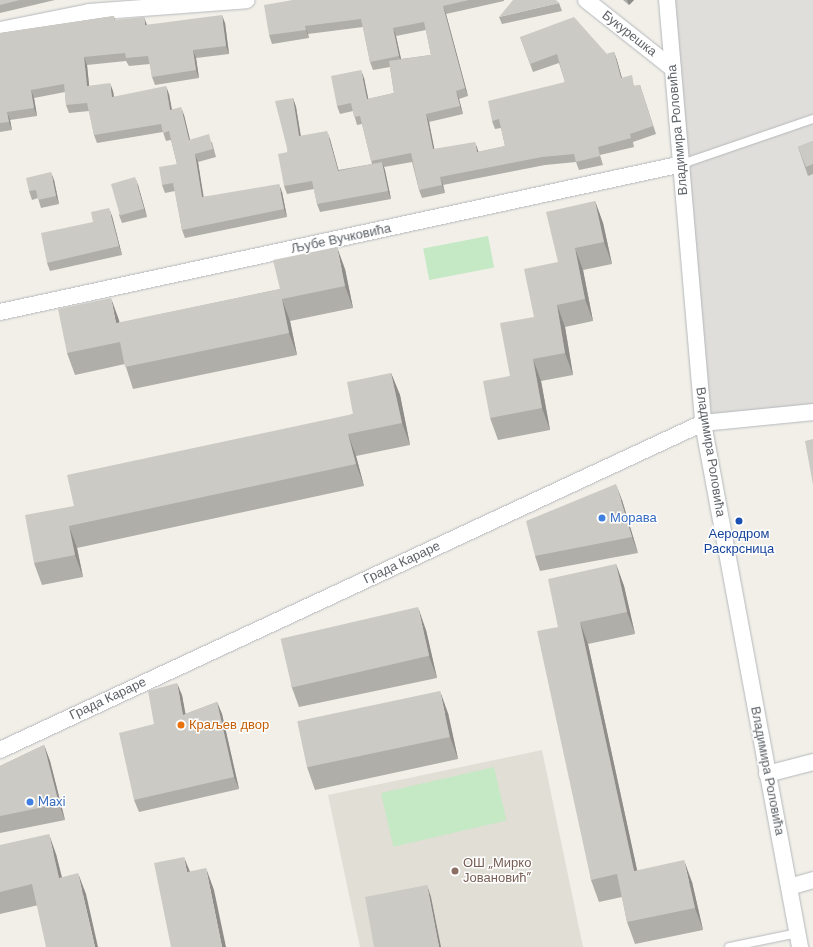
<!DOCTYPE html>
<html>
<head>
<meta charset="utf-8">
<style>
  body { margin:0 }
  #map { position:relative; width:813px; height:947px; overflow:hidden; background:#f1efe8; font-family:"DM Sans",sans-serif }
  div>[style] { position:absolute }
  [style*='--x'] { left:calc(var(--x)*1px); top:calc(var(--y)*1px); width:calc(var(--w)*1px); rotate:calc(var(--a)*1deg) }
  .industrial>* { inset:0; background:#e0deda }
  .education>* { inset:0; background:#e1ded6 }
  .green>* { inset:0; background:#c5e8c5; transform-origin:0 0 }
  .roads { filter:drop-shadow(0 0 1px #b5b8bc) drop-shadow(0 0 1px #b5b8bc) }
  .service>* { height:8px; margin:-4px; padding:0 4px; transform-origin:4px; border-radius:4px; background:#fff }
  .minor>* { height:16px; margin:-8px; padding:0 8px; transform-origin:8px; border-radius:8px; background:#fff }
  .wall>* { inset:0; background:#afaea9 }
  .shaded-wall>* { inset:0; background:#8f8d8a }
  .building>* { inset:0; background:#cccac5; transform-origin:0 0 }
  .dots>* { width:11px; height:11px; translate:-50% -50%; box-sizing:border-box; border:2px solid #fff; border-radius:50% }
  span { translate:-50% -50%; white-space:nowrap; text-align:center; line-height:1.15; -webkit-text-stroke:3px #fff; paint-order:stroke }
  .street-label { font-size:13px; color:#5f6368 }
  .shop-label { font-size:13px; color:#366cbe }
  .left { translate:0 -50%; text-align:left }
  .transit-label { font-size:13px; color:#164399 }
  .food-label { font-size:13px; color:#c56008 }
  .education-label { font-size:13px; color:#785e54 }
</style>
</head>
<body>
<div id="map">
  <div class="industrial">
    <i style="clip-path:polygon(667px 0,813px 0,813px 412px,703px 423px)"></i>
  </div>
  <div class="education">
    <i style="clip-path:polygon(542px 750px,583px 947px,360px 947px,328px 795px)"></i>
  </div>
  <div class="green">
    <i style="left:488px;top:236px;width:32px;height:66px;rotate:79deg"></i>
    <i style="left:494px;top:767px;width:55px;height:116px;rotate:77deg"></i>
  </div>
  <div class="roads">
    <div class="service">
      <i style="--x:682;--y:164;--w:139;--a:-19"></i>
      <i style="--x:729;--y:947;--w:70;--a:-11.5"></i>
    </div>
    <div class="minor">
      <i style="--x:586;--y:0;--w:110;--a:38.3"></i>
      <i style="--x:667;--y:0;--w:425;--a:85.1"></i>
      <i style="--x:703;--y:423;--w:533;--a:79.51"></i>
      <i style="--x:0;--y:30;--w:91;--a:-11.4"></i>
      <i style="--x:89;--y:12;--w:158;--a:-4.3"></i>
      <i style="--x:0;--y:312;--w:698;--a:-12.24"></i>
      <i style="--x:0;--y:750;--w:775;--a:-24.95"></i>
      <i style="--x:703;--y:423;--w:111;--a:-5.7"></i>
      <i style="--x:767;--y:774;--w:48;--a:-14.6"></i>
      <i style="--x:789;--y:887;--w:25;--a:-16"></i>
    </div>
  </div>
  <div class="wall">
    <i style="clip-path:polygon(0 0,55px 0,0 13px)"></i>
    <i style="clip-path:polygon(evenodd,293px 0,504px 0,504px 1px,446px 14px,468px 96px,459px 99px,463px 114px,429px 122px,434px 149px,478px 150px,478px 152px,505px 146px,501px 128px,495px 129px,492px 121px,565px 82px,559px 63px,533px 72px,520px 37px,607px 54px,614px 52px,622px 78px,635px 86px,640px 85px,656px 134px,633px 142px,634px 147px,600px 155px,603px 165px,579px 170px,576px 162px,545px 165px,443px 185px,445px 193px,422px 198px,419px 190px,412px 162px,384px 167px,391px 199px,320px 212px,317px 204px,314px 189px,287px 194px,284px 186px,293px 98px,296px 107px,301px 136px,330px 139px,338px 170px,372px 164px,362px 124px,357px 125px,353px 111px,340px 114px,337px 106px,364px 78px,368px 99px,394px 93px,390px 67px,373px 70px,370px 62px,363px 27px,308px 34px,309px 38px,272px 44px,269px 35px,293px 0,426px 30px,431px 55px,401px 59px,396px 36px,426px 30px)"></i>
    <i style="clip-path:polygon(623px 0,634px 0,629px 5px)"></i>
    <i style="clip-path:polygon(559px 3px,562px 11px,502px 24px,499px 17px)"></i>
    <i style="clip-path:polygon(114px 16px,115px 20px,147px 25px,225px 23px,229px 54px,196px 58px,199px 78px,155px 85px,152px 77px,150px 64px,129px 66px,126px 61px,87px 65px,89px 86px,113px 91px,114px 97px,169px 94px,172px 109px,184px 115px,190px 140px,212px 142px,216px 157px,198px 162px,203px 197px,282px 192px,287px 217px,185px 238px,182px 230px,175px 191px,165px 193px,162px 185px,177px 164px,171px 140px,166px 141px,163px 132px,97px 143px,94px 135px,89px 111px,69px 113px,66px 105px,65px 92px,34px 98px,37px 116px,10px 120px,12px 130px,0 132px,0 33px)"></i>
    <i style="clip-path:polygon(813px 141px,813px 174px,808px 176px,798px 147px)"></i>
    <i style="clip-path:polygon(54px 180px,59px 204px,41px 208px,38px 198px,32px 200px,29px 191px)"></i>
    <i style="clip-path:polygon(138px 185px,147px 217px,122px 223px,119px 215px)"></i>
    <i style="clip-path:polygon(595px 201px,603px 223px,612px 264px,583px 270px,593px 321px,565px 327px,573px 375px,541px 381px,550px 430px,498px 440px,490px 418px,510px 376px,534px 317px,558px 262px)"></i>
    <i style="clip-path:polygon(112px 216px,122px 255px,50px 271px,47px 263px,93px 222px)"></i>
    <i style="clip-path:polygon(345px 269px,353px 308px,290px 321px,297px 355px,133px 389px,125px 364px,75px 375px,67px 353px,119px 320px,119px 323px,280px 289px)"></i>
    <i style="clip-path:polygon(391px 373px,400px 395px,410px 445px,356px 456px,364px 486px,77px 548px,83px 577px,42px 585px,34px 563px,74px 506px,353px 414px)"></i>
    <i style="clip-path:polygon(622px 500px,638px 553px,540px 571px,535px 556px)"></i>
    <i style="clip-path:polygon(616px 564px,624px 586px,635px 634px,588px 644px,637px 870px,692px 882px,703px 930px,635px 944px,627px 922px,622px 897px,599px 902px,591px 880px,558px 627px)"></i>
    <i style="clip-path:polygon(426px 630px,437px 678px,299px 707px,291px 685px)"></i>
    <i style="clip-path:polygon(182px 695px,185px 714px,217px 702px,222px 714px,239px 789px,139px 812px,134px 800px,154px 724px)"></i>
    <i style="clip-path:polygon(448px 713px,458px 759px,315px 790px,307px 767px)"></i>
    <i style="clip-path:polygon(44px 745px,50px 761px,65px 820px,0 833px,0 766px)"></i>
    <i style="clip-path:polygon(0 845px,56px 854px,62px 877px,86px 894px,0 914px)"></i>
  </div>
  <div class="shaded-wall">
    <i style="clip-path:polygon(627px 0,634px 0,629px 5px)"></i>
    <i style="clip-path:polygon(443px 6px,446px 14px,468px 96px,465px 88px)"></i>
    <i style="clip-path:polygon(222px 15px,225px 23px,229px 54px,226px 46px)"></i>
    <i style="clip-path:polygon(144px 17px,147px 25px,145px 25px)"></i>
    <i style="clip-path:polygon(305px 26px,308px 34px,309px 38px,306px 30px)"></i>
    <i style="clip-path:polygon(393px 28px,396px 36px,402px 64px,399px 56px)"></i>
    <i style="clip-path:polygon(193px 50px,196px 58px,199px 78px,196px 70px)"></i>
    <i style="clip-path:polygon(614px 52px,617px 60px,624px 86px,621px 78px)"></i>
    <i style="clip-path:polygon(84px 57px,87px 65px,90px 94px,87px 86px)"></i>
    <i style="clip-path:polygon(361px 70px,364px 78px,370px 107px,367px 99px)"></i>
    <i style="clip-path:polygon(110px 83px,113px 91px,115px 105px,112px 97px)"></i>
    <i style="clip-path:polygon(166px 86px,169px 94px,173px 118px,170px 110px)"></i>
    <i style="clip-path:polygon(31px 90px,34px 98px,37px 116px,34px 108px)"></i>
    <i style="clip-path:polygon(456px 91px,459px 99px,463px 114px,460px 106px)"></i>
    <i style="clip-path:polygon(293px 98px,296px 107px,302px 145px,299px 136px)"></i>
    <i style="clip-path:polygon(181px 107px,184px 115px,192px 148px,189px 140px)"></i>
    <i style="clip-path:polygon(7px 112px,10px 120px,12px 130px,9px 122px)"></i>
    <i style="clip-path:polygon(426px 114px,429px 122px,436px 157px,433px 149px)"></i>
    <i style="clip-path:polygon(327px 131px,330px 139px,341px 179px,338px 171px)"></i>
    <i style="clip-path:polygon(475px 142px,478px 150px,480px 160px,477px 152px)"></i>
    <i style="clip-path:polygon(195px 154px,198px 162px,205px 205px,202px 197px)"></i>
    <i style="clip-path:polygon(382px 162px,385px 170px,391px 199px,388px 191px)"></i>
    <i style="clip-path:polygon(51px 172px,54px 180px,59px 204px,56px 196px)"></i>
    <i style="clip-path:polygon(135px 177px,138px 185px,147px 217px,144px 209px)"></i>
    <i style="clip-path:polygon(440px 177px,443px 185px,445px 193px,442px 185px)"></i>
    <i style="clip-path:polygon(279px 184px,282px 192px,287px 217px,284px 209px)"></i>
    <i style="clip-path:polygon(595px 201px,603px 223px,612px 264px,604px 242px)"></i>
    <i style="clip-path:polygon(109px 208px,112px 216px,122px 255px,119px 246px)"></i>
    <i style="clip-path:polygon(337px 247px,345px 269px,353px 308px,345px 286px)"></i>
    <i style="clip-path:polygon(575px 248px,583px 270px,593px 321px,585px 299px)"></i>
    <i style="clip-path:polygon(111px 298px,119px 320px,124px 345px,116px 323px)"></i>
    <i style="clip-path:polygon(282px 299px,290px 321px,297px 355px,289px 333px)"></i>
    <i style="clip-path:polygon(557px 305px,565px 327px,573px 375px,565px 353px)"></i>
    <i style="clip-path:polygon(533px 359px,541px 381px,550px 430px,542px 408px)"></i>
    <i style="clip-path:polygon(391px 373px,400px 395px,410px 445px,402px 423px)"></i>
    <i style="clip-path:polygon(348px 434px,356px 456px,364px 486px,356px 464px)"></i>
    <i style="clip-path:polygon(616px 484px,622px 500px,638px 553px,632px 537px)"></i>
    <i style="clip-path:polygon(69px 526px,77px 548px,83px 577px,75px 555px)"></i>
    <i style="clip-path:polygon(616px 564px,624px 586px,635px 634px,627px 612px)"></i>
    <i style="clip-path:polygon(418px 607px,426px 630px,437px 678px,429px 656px)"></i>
    <i style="clip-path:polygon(580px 622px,588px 644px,642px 893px,634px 871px)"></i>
    <i style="clip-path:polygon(177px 683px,182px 695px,188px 727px,183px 715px)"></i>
    <i style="clip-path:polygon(440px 691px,448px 713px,458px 759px,450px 737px)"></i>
    <i style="clip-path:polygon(217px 702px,222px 714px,239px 789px,234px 777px)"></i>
    <i style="clip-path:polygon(44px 745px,50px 761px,65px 820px,59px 804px)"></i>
    <i style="clip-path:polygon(49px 834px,56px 854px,67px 899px,59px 878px)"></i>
    <i style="clip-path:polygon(184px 857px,193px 879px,187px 872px)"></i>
    <i style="clip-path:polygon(684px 860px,692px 882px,703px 930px,695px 908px)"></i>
    <i style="clip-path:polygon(206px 868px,214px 890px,226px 947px,222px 947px)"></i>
    <i style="clip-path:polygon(78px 873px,86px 894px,98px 947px,95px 947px)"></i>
    <i style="clip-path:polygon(427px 885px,431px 897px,441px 947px,439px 947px)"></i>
  </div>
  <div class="building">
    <i style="clip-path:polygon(0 0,20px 0,0 5px)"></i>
    <i style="clip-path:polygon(293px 0,469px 0,443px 6px,465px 88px,456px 91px,460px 106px,426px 114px,433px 149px,475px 142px,477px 152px,505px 146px,499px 119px,492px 121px,488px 101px,565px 82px,557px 54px,530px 64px,520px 37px,574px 17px,607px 54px,614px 52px,621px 78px,632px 75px,634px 86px,640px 85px,653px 126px,630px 134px,631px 138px,598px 147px,600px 156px,576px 162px,574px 154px,542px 157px,440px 177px,442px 185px,419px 190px,411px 153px,371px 161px,360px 116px,354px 117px,351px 103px,337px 106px,331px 76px,361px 70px,367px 99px,394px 93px,389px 61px,431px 55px,424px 22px,393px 28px,399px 56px,370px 62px,361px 19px,305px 26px,306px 30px,269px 35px,264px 5px)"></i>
    <i style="clip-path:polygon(513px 0,556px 0,559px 3px,499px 17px)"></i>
    <i style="clip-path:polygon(222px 15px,226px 46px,193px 50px,196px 70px,152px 77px,148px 56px,126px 58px,125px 53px,84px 57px,87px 86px,110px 83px,112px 97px,166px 86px,170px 110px,181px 107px,189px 140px,209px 134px,213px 149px,195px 154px,202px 197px,279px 184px,284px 209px,182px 230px,173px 183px,162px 185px,159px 167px,177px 164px,169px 131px,163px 133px,161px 124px,94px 135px,87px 103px,66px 105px,64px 84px,31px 90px,34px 108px,7px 112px,9px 122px,0 123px,0 33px,114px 16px,114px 20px,144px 17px,145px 25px)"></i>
    <i style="clip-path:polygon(293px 98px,299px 136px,327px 131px,338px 171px,382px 162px,388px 191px,317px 204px,312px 181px,284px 186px,278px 154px,288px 152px,275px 101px)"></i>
    <i style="clip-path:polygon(813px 141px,813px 164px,806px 167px,798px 147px)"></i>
    <i style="clip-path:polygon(51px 172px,56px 196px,38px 200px,36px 190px,29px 191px,26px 178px)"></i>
    <i style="left:135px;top:177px;width:33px;height:25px;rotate:74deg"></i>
    <i style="clip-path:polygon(595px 201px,604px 242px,575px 248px,585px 299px,557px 305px,565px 353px,533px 359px,542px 408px,490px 418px,483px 381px,510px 376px,500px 323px,534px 317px,524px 269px,558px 262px,546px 212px)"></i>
    <i style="clip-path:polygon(109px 208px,119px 246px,47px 263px,41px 233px,93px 222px,91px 212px)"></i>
    <i style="clip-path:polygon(337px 247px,345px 286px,282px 299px,289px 333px,125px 367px,120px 342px,67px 353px,58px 309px,111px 298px,116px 323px,280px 289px,273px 260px)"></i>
    <i style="clip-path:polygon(391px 373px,402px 423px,348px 434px,356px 464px,69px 526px,75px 555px,34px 563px,25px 515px,74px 506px,67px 475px,353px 414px,347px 382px)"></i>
    <i style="clip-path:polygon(813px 439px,813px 485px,805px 441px)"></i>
    <i style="clip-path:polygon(616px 484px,632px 537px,535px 556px,526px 521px)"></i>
    <i style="clip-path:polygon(616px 564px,627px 612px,580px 622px,634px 871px,684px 860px,695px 908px,627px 922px,617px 874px,591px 880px,537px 631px,558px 627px,548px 579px)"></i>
    <i style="left:418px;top:607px;width:50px;height:141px;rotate:77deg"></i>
    <i style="clip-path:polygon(177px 683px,183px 715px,217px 702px,234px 777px,134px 800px,119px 733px,154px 724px,148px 691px)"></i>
    <i style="left:440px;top:691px;width:47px;height:146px;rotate:78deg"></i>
    <i style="clip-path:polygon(44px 745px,59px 804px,0 816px,0 766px)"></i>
    <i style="clip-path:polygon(49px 834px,59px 878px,78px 873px,95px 947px,46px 947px,32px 884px,0 892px,0 845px)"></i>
    <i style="clip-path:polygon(184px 857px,187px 872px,206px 868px,222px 947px,171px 947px,154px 863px)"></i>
    <i style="clip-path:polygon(427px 885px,439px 947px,374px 947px,365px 897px)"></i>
  </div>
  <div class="dots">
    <i style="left:602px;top:518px;background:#3f7fe0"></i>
    <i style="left:739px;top:521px;background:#1a4fb4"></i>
    <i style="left:181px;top:725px;background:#e8710a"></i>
    <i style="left:30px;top:802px;background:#3f7fe0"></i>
    <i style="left:455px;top:871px;background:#8d6e63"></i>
  </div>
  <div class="street-label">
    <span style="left:629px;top:34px;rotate:38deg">Букурешка</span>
    <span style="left:678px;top:130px;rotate:-95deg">Владимира Роловића</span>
    <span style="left:341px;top:239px;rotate:-12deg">Љубе Вучковића</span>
    <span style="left:710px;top:452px;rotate:81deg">Владимира Роловића</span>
    <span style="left:402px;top:563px;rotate:-25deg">Града Караре</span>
    <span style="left:108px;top:699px;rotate:-25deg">Града Караре</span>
    <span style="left:767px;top:771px;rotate:79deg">Владимира Роловића</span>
  </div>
  <div class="shop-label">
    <span class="left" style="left:610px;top:518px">Морава</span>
    <span class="left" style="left:38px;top:802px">Maxi</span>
  </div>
  <div class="transit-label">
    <span style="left:739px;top:542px">Аеродром<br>Раскрсница</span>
  </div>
  <div class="food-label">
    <span class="left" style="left:189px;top:725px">Краљев двор</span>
  </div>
  <div class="education-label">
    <span class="left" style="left:463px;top:871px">ОШ „Мирко<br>Јовановић”</span>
  </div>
</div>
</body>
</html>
